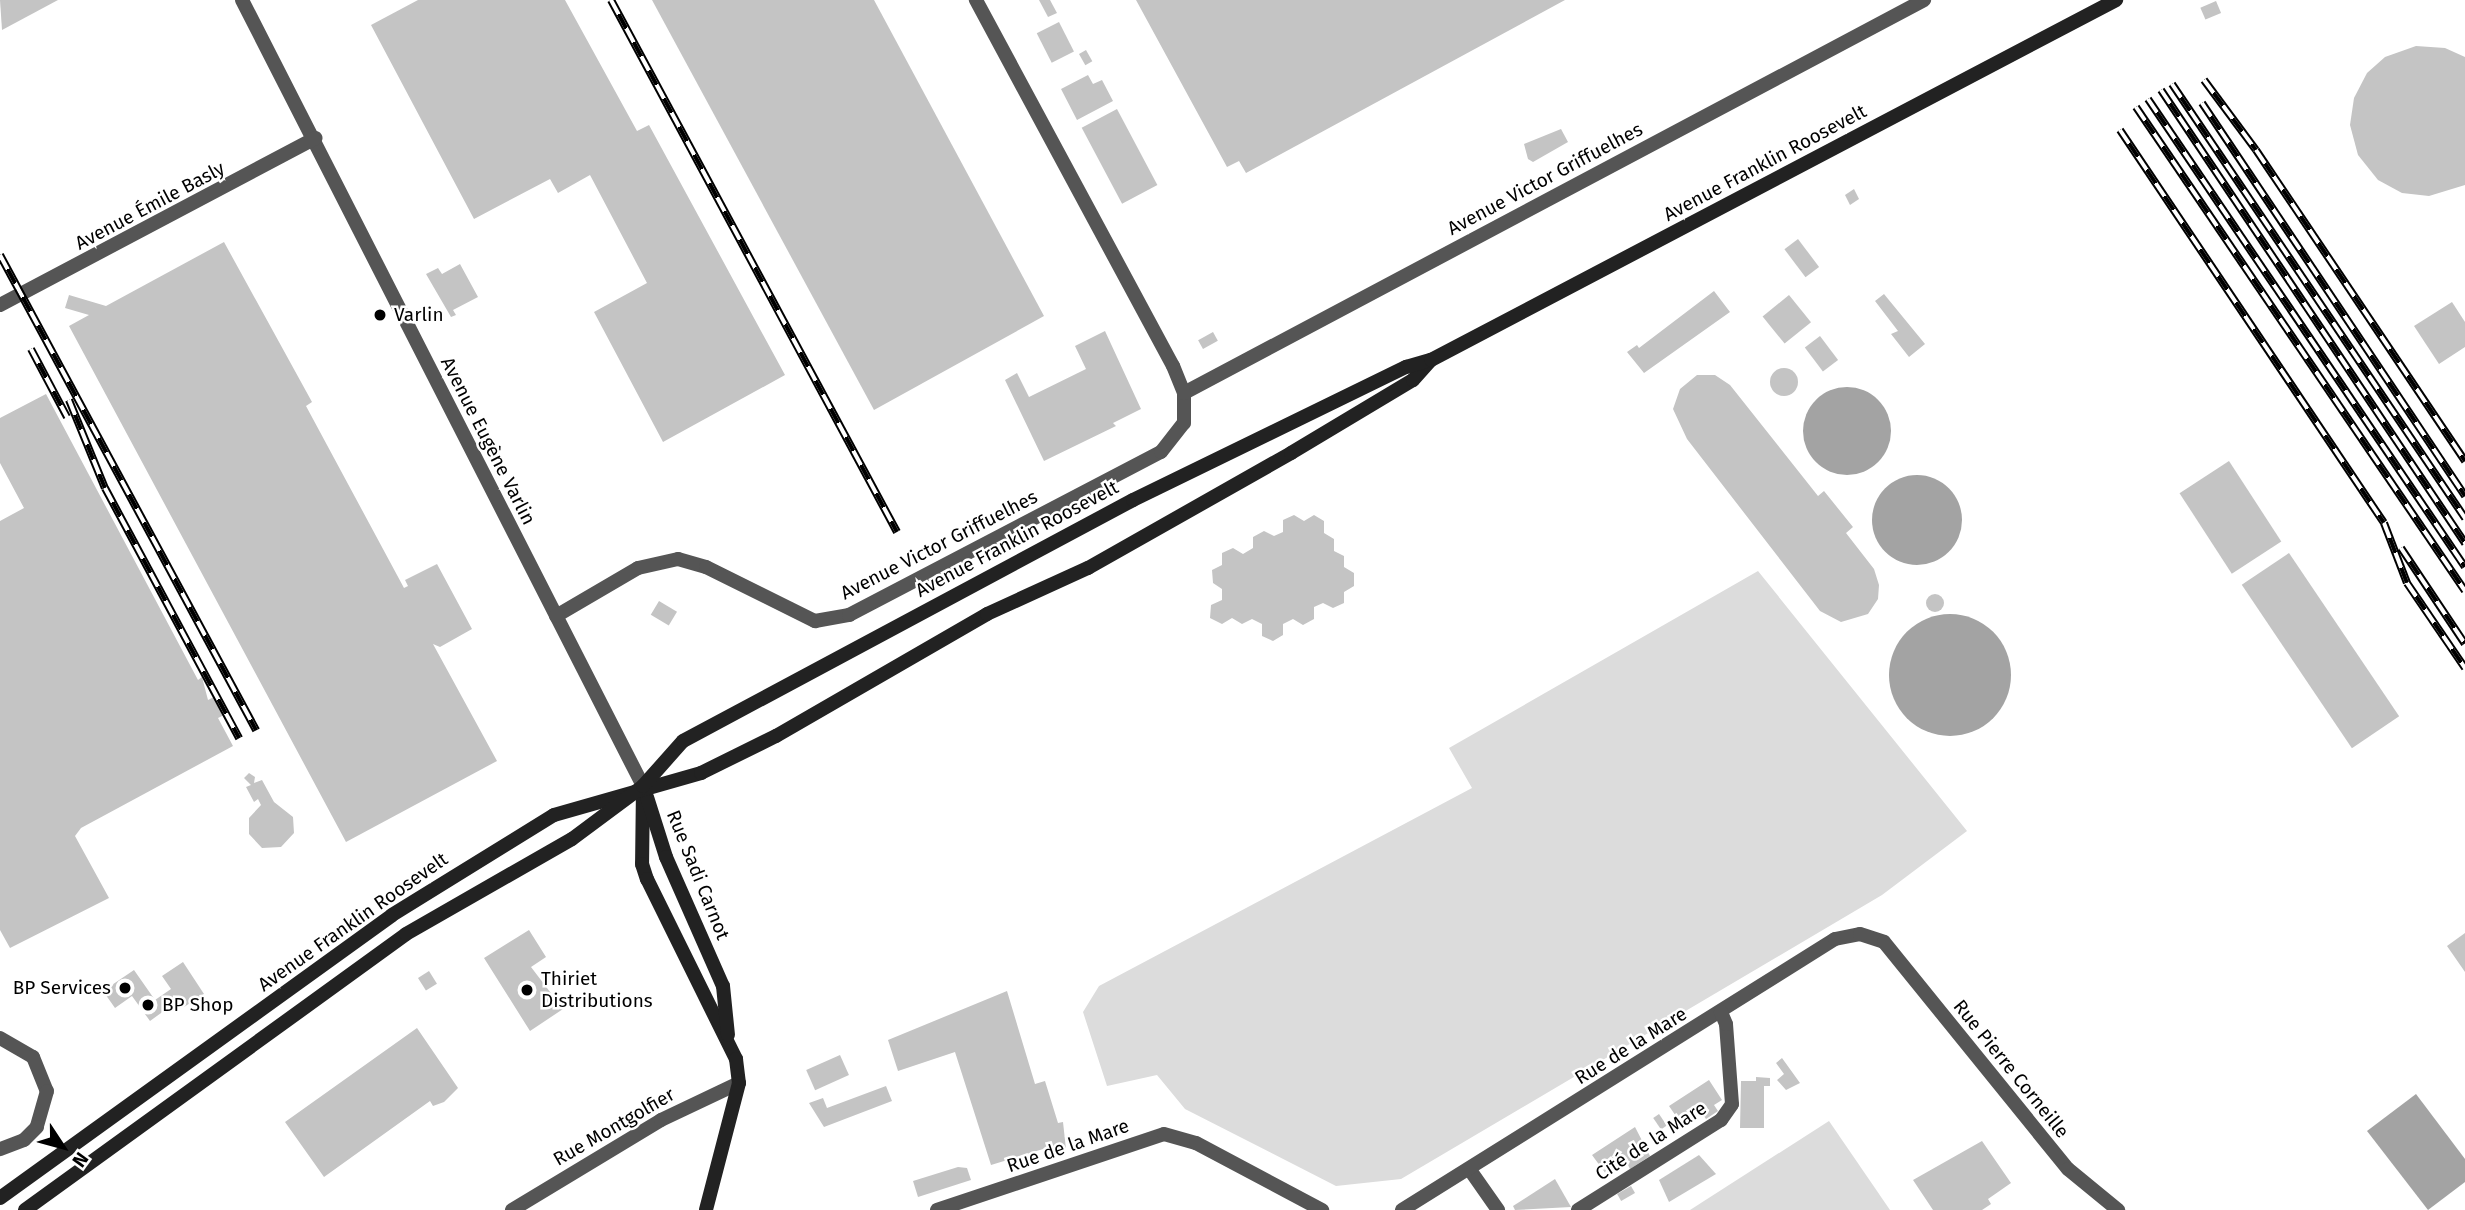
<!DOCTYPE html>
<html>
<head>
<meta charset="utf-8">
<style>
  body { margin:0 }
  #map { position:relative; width:2465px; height:1210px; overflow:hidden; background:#fff; font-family:"Fira Sans",sans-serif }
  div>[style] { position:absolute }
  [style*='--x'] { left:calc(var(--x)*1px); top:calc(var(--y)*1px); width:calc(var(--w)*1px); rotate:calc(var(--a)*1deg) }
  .green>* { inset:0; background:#dcdcdc }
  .water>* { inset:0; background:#a3a3a3 }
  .round { border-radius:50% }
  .building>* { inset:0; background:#c4c4c4; transform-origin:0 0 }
  .street>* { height:14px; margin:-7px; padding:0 7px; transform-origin:7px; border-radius:7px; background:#555 }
  .secondary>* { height:14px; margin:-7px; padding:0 7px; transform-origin:7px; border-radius:7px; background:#222 }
  .rail>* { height:8px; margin-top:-4px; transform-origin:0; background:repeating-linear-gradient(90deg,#fff 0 16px,#000 0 32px); box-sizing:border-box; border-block:2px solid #000 }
  .dots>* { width:19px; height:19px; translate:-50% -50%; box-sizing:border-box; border:4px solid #fff; border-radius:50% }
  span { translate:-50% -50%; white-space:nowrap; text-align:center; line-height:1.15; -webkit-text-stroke:5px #fff; paint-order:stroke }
  .street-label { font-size:19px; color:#000 }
  .poi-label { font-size:19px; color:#000 }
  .left { translate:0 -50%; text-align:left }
  .right { translate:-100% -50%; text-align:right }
  .north { position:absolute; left:28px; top:1112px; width:70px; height:70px; -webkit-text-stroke:5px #fff; paint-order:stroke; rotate:126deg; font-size:19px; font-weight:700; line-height:28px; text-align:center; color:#000 }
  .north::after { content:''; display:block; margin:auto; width:24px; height:32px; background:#000; clip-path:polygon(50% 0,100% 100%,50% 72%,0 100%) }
</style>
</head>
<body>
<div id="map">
  <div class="green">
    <i style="clip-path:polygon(1758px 571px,1967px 831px,1882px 895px,1401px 1179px,1336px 1186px,1185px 1109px,1157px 1075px,1107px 1086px,1083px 1012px,1099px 986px,1472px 788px,1449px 748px)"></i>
    <i style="clip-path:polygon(1829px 1121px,1890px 1210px,1690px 1210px)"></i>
  </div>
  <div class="water">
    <i class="round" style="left:1803px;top:387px;width:88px;height:88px"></i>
    <i class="round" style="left:1872px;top:475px;width:90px;height:90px"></i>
    <i class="round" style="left:1889px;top:614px;width:122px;height:122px"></i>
    <i style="clip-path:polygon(2416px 1094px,2465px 1159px,2465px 1182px,2428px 1210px,2367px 1131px)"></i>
  </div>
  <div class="building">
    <i style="clip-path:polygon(0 0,58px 0,2px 30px)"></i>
    <i style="clip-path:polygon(418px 0,565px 0,637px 131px,649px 125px,785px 375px,663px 442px,594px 312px,647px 283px,590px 175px,558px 193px,550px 179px,474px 219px,371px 25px)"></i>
    <i style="clip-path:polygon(652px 0,874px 0,1044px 316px,874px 410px)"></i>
    <i style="clip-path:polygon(1039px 0,1050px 0,1057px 13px,1048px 17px)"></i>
    <i style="clip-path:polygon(1136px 0,1565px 0,1246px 173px,1239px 161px,1227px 167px)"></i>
    <i style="left:2216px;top:1px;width:13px;height:17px;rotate:67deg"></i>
    <i style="left:1059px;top:22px;width:33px;height:25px;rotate:63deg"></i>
    <i style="clip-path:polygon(2416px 46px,2445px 48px,2465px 57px,2465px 185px,2429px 196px,2402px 193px,2378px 180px,2358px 155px,2350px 125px,2354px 98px,2367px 73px,2385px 57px)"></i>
    <i style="left:1086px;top:50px;width:13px;height:8px;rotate:61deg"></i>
    <i style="clip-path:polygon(1088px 75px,1093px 84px,1102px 80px,1113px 101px,1077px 120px,1061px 89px)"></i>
    <i style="left:1117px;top:109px;width:86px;height:40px;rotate:62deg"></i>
    <i style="clip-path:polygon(1561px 129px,1568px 142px,1533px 162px,1528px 159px,1524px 144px)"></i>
    <i style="clip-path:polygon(1854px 189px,1859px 199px,1850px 205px,1845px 195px)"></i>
    <i style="left:1798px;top:239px;width:35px;height:17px;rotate:53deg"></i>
    <i style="clip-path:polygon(224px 242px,312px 402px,306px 406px,404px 588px,408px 586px,405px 580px,437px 564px,472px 629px,440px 647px,433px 644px,497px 761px,346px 842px,69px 326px,89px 315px,65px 308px,69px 295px,106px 306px)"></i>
    <i style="clip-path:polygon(460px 264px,478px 297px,453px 310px,456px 315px,451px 317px,426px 274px,438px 268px,442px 274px)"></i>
    <i style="clip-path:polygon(1714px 291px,1730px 312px,1644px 373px,1627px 352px,1637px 345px,1639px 348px)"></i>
    <i style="clip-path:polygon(1884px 294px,1925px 344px,1909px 357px,1891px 334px,1898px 331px,1875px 301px)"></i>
    <i style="left:1789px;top:295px;width:35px;height:34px;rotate:51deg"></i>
    <i style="clip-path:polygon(2452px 302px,2465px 322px,2465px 347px,2439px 364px,2414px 326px)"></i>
    <i style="clip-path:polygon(1105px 331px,1141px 409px,1113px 423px,1116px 426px,1044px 461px,1005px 380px,1017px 373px,1029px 397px,1086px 369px,1075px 346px)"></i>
    <i style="left:1213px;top:332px;width:10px;height:17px;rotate:61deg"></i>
    <i style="left:1820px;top:336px;width:30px;height:19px;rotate:53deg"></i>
    <i class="round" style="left:1770px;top:368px;width:28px;height:28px"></i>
    <i style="clip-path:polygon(1697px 375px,1715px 375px,1730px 385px,1818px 496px,1824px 491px,1853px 527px,1846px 533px,1874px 569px,1879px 585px,1878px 599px,1868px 614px,1841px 622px,1820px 611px,1687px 439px,1673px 409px,1680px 389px)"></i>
    <i style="clip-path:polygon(46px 394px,198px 680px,202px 677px,208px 700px,214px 697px,224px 715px,218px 718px,233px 746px,81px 828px,75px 836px,109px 898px,10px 948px,0 930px,0 521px,24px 508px,0 463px,0 418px)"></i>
    <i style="left:2229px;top:461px;width:96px;height:59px;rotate:57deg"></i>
    <i style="clip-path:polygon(1294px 515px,1304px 521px,1314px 515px,1324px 521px,1324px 533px,1334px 539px,1334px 551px,1344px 556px,1344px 567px,1354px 573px,1354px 586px,1344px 592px,1344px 603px,1333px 608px,1323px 603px,1314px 607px,1314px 619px,1303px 625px,1293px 619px,1283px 624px,1283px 635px,1273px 641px,1262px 636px,1262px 624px,1252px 619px,1242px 624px,1232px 618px,1222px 624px,1210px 618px,1211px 605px,1222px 600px,1222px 589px,1213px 583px,1212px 570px,1222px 565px,1222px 553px,1233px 548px,1243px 554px,1253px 548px,1253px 537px,1264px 531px,1274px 536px,1283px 532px,1283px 520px)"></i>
    <i style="left:2289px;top:553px;width:197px;height:57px;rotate:56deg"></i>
    <i class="round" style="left:1926px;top:594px;width:18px;height:18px"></i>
    <i style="left:659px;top:601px;width:21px;height:16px;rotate:31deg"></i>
    <i style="clip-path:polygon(249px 773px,255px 777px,254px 783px,262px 780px,274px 802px,293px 817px,294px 833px,281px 847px,262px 848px,249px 834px,249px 818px,261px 805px,258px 799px,254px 802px,246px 787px,251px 785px,244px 778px)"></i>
    <i style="clip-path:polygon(529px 930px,546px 957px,531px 967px,563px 1009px,530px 1031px,484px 958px)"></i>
    <i style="clip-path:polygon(2465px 933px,2465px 972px,2447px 946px)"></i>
    <i style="clip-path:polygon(183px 962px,204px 994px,184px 1007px,179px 1000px,150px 1021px,132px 996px,115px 1008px,103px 991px,134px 970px,155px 1000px,171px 989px,162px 976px)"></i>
    <i style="left:429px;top:971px;width:15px;height:13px;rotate:58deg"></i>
    <i style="clip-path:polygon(1007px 991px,1035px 1084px,1045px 1081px,1058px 1123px,1063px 1122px,1066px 1149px,1055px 1152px,1053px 1146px,991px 1165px,955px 1052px,898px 1071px,888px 1040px)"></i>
    <i style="clip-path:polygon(417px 1028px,458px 1088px,444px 1102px,433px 1106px,430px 1101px,324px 1177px,285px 1122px)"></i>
    <i style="left:840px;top:1055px;width:22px;height:37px;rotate:66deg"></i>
    <i style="clip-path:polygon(1782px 1058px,1800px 1083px,1786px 1090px,1777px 1080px,1784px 1074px,1776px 1063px)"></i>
    <i style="clip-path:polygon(1756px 1077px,1770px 1078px,1770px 1086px,1764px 1086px,1764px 1128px,1740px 1128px,1741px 1081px,1756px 1081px)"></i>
    <i style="clip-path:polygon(1709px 1080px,1722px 1100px,1714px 1105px,1718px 1111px,1706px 1119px,1701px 1112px,1682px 1125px,1669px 1106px)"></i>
    <i style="clip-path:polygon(886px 1086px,892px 1101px,824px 1127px,809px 1103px,823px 1098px,827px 1108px)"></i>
    <i style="left:1659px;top:1114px;width:14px;height:7px;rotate:56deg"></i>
    <i style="clip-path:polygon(1635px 1127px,1650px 1156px,1630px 1169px,1626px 1161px,1606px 1174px,1592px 1155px)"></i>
    <i style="clip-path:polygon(1982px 1141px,2011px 1183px,1988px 1199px,1991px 1204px,1982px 1210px,1933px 1210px,1913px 1180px)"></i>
    <i style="clip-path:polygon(1699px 1155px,1716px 1174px,1669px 1202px,1659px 1180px)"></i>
    <i style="clip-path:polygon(958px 1167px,967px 1168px,971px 1180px,918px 1197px,913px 1181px)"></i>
    <i style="clip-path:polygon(1555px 1179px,1571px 1207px,1515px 1210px,1513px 1206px)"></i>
    <i style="left:1631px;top:1186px;width:8px;height:16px;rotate:60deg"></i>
  </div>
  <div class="street">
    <i style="--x:242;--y:0;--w:882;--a:62.97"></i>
    <i style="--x:0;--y:305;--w:357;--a:-27.9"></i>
    <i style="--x:1184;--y:393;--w:838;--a:-27.97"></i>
    <i style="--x:556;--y:616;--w:95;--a:-30.3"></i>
    <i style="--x:638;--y:568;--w:41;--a:-12.7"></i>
    <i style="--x:678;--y:559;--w:29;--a:16"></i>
    <i style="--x:706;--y:567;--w:122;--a:26.4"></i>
    <i style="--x:815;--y:621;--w:35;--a:-10"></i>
    <i style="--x:849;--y:615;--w:352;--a:-27.6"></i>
    <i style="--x:1161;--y:452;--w:37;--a:-52"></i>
    <i style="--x:1184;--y:423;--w:30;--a:-90"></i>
    <i style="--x:1184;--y:393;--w:29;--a:-112"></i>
    <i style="--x:1173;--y:366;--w:416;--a:-118.3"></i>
    <i style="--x:0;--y:1038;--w:38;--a:30"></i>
    <i style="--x:33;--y:1057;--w:37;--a:68"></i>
    <i style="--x:47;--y:1091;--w:37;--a:106"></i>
    <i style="--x:37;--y:1127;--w:18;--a:135"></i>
    <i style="--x:24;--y:1140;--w:26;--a:159"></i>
    <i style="--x:1470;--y:1170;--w:49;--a:55"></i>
    <i style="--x:512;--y:1210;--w:174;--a:-31.1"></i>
    <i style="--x:661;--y:1120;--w:86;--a:-25.4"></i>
    <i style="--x:937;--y:1210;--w:239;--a:-18.5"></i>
    <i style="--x:1164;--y:1134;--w:33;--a:16"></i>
    <i style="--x:1196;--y:1143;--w:143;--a:28"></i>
    <i style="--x:1402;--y:1210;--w:511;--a:-32.04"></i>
    <i style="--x:1835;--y:939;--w:25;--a:-11"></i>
    <i style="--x:1860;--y:934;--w:25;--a:18"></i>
    <i style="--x:1884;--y:942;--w:292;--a:51"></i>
    <i style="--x:2068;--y:1169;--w:65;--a:39.4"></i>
    <i style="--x:1578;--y:1210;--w:169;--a:-32.2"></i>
    <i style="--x:1721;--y:1120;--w:19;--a:-55"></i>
    <i style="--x:1732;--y:1104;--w:80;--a:-94.3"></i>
    <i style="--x:1726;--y:1024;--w:13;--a:-113"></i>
  </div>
  <div class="secondary">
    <i style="--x:643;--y:786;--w:78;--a:90.7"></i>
    <i style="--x:642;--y:864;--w:16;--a:72"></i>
    <i style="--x:647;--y:879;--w:201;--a:63.7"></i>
    <i style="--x:736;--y:1059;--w:24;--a:83"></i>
    <i style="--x:739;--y:1083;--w:131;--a:104.6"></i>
    <i style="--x:647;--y:797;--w:63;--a:72.4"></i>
    <i style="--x:666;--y:857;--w:141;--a:66.2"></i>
    <i style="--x:723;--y:986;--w:49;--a:84.2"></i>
    <i style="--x:0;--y:1198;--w:483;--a:-35.8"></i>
    <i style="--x:392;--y:915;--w:190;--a:-31.7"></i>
    <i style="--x:554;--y:815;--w:153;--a:-15.9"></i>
    <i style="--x:701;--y:773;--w:84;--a:-26.3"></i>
    <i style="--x:776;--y:736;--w:244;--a:-30"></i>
    <i style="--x:987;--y:614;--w:111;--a:-24.5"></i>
    <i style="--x:1088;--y:568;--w:233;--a:-29.5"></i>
    <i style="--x:1291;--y:453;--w:142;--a:-30.9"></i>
    <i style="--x:1413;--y:380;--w:27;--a:-48"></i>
    <i style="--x:25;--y:1210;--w:470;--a:-35.9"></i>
    <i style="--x:406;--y:934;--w:191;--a:-29.8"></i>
    <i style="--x:572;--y:839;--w:89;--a:-36.7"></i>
    <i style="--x:643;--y:786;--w:60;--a:-48.4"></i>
    <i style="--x:683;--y:741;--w:510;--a:-28.17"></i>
    <i style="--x:1133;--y:500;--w:304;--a:-26"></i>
    <i style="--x:1406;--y:367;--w:26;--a:-16"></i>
    <i style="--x:1431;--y:360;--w:774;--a:-27.72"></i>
  </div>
  <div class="rail">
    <i style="--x:611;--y:0;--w:604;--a:61.74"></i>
    <i style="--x:2204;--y:80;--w:87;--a:53.4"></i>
    <i style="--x:2256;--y:150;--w:375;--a:56.1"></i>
    <i style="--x:2172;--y:84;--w:524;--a:55.98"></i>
    <i style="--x:2161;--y:90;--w:546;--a:56.14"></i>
    <i style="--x:2148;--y:99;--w:565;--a:55.89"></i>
    <i style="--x:2202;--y:103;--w:473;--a:56.2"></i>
    <i style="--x:2136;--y:107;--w:585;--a:55.79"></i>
    <i style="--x:2120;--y:130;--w:473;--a:56.1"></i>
    <i style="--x:2384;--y:523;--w:64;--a:69"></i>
    <i style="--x:2407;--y:583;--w:103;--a:55.7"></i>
    <i style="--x:0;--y:255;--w:540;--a:61.68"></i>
    <i style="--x:31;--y:349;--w:77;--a:62.1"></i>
    <i style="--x:69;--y:400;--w:95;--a:67.8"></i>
    <i style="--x:105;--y:488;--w:284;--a:61.8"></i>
    <i style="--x:2401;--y:548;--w:115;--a:56.3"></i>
  </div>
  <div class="dots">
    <i style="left:380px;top:315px;background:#000"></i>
    <i style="left:125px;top:988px;background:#000"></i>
    <i style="left:527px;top:990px;background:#000"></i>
    <i style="left:148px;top:1005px;background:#000"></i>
  </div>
  <div class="street-label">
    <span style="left:1765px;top:163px;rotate:-28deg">Avenue Franklin Roosevelt</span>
    <span style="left:1545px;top:179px;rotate:-28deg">Avenue Victor Griffuelhes</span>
    <span style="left:150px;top:206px;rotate:-28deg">Avenue Émile Basly</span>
    <span style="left:488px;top:441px;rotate:63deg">Avenue Eugène Varlin</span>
    <span style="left:1017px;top:539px;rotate:-28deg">Avenue Franklin Roosevelt</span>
    <span style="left:939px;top:545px;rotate:-27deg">Avenue Victor Griffuelhes</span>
    <span style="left:698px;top:875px;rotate:68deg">Rue Sadi Carnot</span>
    <span style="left:353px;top:922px;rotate:-35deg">Avenue Franklin Roosevelt</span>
    <span style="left:1631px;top:1046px;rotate:-32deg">Rue de la Mare</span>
    <span style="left:2011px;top:1069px;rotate:51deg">Rue Pierre Corneille</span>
    <span style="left:614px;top:1127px;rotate:-30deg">Rue Montgolfier</span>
    <span style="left:1651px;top:1141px;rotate:-33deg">Cité de la Mare</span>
    <span style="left:1068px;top:1146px;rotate:-19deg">Rue de la Mare</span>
  </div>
  <div class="poi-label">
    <span class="left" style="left:394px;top:315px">Varlin</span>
    <span class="left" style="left:541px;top:990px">Thiriet<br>Distributions</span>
    <span class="right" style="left:111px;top:988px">BP Services</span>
    <span class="left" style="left:162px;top:1005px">BP Shop</span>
  </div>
  <div class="north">N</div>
</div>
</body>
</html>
